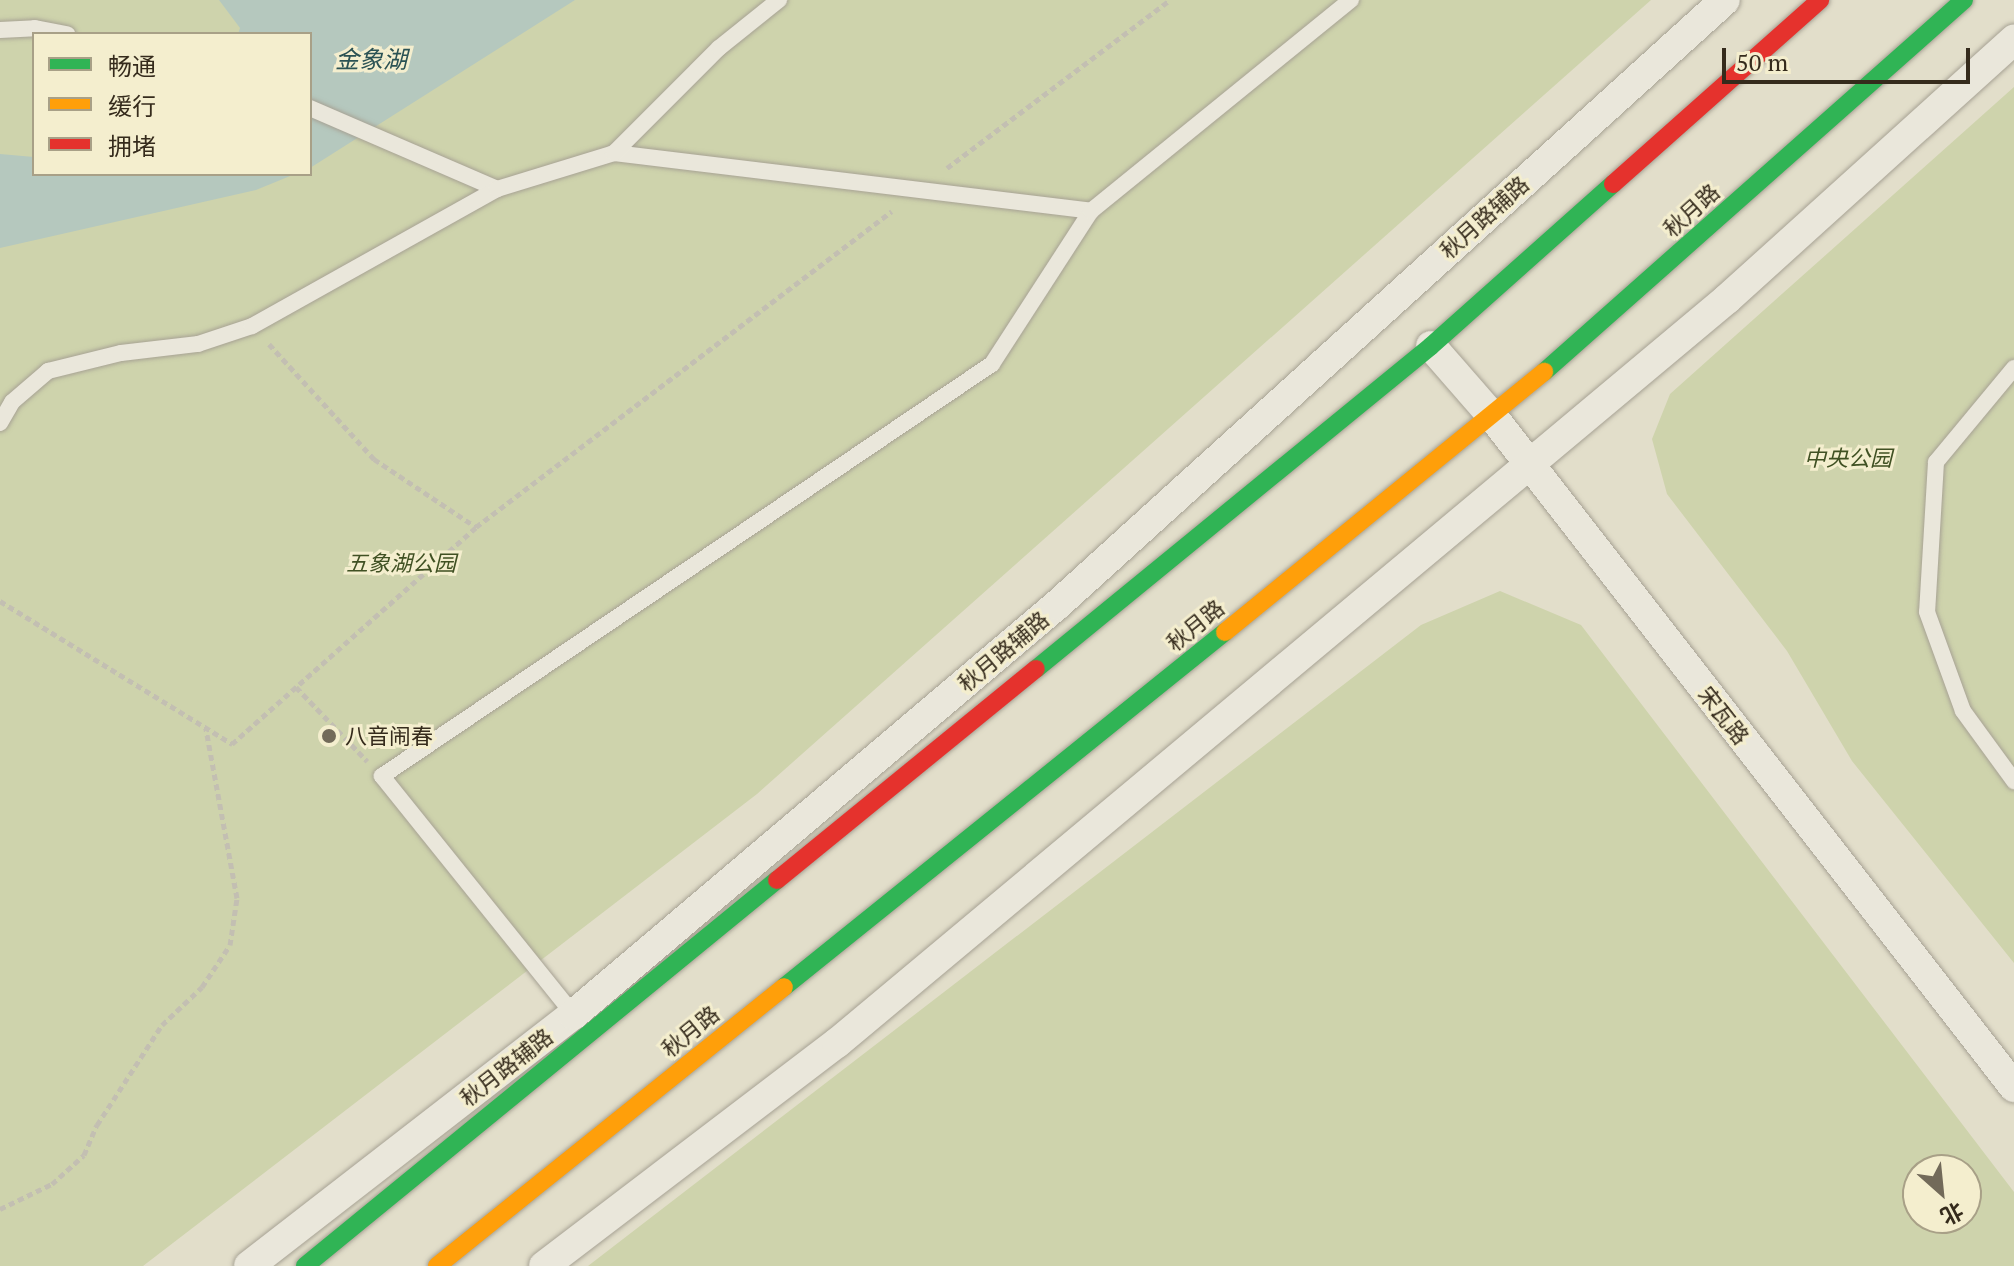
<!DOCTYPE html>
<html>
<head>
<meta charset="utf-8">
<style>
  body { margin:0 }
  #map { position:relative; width:2014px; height:1266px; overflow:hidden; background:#e2deca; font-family:"PT Serif","Noto Sans SC",serif }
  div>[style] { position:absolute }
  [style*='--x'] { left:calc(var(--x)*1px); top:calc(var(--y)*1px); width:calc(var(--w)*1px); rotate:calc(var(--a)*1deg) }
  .green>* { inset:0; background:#ced3ac }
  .water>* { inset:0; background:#b5c8be }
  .path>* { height:5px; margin-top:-2.5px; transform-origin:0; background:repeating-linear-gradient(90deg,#c3bfb2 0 6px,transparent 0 10px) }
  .roads { filter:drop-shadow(0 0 2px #a7a294) drop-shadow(0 0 2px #a7a294) }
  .lane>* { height:16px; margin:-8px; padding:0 8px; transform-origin:8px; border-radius:8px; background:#eae7db }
  .street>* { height:30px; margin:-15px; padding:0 15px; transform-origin:15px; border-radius:15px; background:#eae7db }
  .fast>* { height:18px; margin:-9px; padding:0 9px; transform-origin:9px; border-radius:9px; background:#30b455 }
  .slow>* { height:18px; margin:-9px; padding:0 9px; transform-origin:9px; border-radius:9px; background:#ff9f0a }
  .jam>* { height:18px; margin:-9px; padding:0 9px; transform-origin:9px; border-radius:9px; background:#e5322d }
  .dots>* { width:22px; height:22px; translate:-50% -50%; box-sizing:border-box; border:4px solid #f4eece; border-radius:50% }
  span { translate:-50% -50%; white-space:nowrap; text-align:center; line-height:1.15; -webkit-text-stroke:6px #f4eece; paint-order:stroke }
  .street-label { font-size:22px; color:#352b1c }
  .park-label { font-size:22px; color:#405123; font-style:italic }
  .poi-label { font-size:22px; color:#352b1c }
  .left { translate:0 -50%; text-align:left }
  .water-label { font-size:24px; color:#2b5254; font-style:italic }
  .legend { position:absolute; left:32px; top:32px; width:280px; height:144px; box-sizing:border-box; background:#f4eece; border:2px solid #a8a087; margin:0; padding:10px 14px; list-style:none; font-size:24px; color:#352b1c }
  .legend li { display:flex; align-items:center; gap:16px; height:40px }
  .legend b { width:40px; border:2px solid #a8a087 }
  .north { position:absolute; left:1902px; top:1154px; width:80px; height:80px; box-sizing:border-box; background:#f4eece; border:2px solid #a8a087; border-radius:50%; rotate:153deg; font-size:22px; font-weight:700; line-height:32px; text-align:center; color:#352b1c }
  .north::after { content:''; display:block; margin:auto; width:28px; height:36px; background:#726a59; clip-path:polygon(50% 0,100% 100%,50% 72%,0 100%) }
  .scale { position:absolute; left:1722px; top:48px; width:248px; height:36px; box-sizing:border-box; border:4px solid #352b1c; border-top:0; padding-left:10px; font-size:24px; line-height:28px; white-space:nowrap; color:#352b1c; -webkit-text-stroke:6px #f4eece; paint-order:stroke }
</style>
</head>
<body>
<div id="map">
  <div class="green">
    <i style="clip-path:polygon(evenodd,0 0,1651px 0,757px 794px,143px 1266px,0 1266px,0 0,34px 34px,310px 34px,310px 174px,34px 174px,34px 34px)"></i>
    <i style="clip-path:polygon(2014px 87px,2014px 963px,1852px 761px,1787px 651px,1667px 494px,1652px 439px,1670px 394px)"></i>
    <i style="clip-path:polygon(evenodd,1500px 591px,1581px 625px,2014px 1192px,2014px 1266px,588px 1266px,1421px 625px,1500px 591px,1966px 1170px,1966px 1218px,1918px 1218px,1918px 1170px,1966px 1170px)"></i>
  </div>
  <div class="water">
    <i style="clip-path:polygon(219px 0,575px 0,310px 168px,310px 34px,238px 34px,240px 28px)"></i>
    <i style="clip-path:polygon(0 154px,34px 157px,34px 174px,295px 174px,256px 190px,0 248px)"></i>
  </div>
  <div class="path">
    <i style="--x:947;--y:168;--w:279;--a:-37"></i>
    <i style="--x:269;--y:344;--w:156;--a:47.6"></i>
    <i style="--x:374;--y:459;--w:123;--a:33.7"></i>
    <i style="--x:0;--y:601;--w:273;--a:31.6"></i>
    <i style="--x:232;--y:744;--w:327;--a:-41.6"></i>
    <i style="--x:476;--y:527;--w:522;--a:-37.22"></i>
    <i style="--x:296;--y:687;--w:103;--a:46.2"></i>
    <i style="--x:0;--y:1209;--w:58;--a:-25.7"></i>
    <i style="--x:52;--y:1184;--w:43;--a:-42.2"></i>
    <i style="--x:84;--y:1155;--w:33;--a:-67"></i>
    <i style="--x:97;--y:1125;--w:119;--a:-57"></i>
    <i style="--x:162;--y:1025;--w:55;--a:-43.5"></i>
    <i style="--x:202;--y:987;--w:50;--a:-56.3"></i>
    <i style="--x:230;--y:945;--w:48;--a:-81.5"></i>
    <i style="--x:237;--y:898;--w:172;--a:-100.4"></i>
  </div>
  <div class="roads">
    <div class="lane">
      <i style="--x:0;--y:30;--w:35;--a:-3"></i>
      <i style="--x:35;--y:28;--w:33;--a:11"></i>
      <i style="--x:310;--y:108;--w:204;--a:23.4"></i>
      <i style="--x:614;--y:153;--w:481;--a:6.9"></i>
      <i style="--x:2014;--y:368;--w:122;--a:129.7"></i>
      <i style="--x:1936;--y:462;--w:150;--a:93.4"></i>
      <i style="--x:1927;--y:612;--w:105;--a:70"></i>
      <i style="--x:1963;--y:711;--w:87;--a:53.9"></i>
      <i style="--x:0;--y:423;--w:24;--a:-60"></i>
      <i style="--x:12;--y:402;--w:48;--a:-40.7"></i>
      <i style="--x:48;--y:371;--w:75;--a:-13.9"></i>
      <i style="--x:121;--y:353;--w:78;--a:-6.7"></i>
      <i style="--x:198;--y:344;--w:57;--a:-18.4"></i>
      <i style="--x:252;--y:326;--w:281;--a:-29.2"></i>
      <i style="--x:497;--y:189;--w:122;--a:-17.1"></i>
      <i style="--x:614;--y:153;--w:148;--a:-45"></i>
      <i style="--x:719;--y:48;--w:77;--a:-38.7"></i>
      <i style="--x:578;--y:1020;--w:313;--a:-128.8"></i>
      <i style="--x:382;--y:776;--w:736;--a:-34.04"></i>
      <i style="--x:992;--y:364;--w:182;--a:-57.1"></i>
      <i style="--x:1091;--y:211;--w:335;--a:-39.1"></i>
    </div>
    <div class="street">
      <i style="--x:1431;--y:346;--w:94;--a:48.9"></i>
      <i style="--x:1493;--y:417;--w:849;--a:52.13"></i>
      <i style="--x:249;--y:1266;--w:410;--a:-37.8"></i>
      <i style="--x:573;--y:1015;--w:634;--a:-40.27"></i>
      <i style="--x:1057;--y:605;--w:901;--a:-42.17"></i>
      <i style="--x:544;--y:1266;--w:368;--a:-37.3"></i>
      <i style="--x:837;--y:1043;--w:1160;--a:-39.89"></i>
      <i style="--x:1727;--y:299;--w:387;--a:-42.1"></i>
    </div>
    <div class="fast">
      <i style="--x:1544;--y:372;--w:561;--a:-41.53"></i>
      <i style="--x:1036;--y:669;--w:510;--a:-39.27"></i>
      <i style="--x:1431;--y:346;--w:244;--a:-41.7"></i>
      <i style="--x:784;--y:987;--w:566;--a:-38.83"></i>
      <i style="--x:305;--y:1266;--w:610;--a:-39.28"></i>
    </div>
    <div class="slow">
      <i style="--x:1225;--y:632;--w:412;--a:-39.2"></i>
      <i style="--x:437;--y:1266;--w:445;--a:-38.8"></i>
    </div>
    <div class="jam">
      <i style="--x:1613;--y:184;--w:277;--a:-41.6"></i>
      <i style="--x:777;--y:880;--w:334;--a:-39.2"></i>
    </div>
  </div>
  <div class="dots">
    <i style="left:329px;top:736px;background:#726a59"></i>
  </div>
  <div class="street-label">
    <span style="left:1691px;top:210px;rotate:-42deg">秋月路</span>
    <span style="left:1484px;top:217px;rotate:-42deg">秋月路辅路</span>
    <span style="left:1195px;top:625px;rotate:-39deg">秋月路</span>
    <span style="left:1003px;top:651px;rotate:-40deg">秋月路辅路</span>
    <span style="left:1724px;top:715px;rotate:52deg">宋瓦路</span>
    <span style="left:690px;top:1031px;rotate:-39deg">秋月路</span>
    <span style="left:506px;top:1067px;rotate:-38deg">秋月路辅路</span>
  </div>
  <div class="park-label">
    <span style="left:1848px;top:458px">中央公园</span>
    <span style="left:401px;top:563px">五象湖公园</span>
  </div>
  <div class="poi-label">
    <span class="left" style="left:345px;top:736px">八音闹春</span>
  </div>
  <div class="water-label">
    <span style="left:371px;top:60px">金象湖</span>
  </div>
  <ul class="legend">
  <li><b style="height:10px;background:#30b455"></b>畅通</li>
  <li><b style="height:10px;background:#ff9f0a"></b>缓行</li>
  <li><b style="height:10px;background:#e5322d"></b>拥堵</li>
  </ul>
  <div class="north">北</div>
  <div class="scale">50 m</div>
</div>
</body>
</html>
